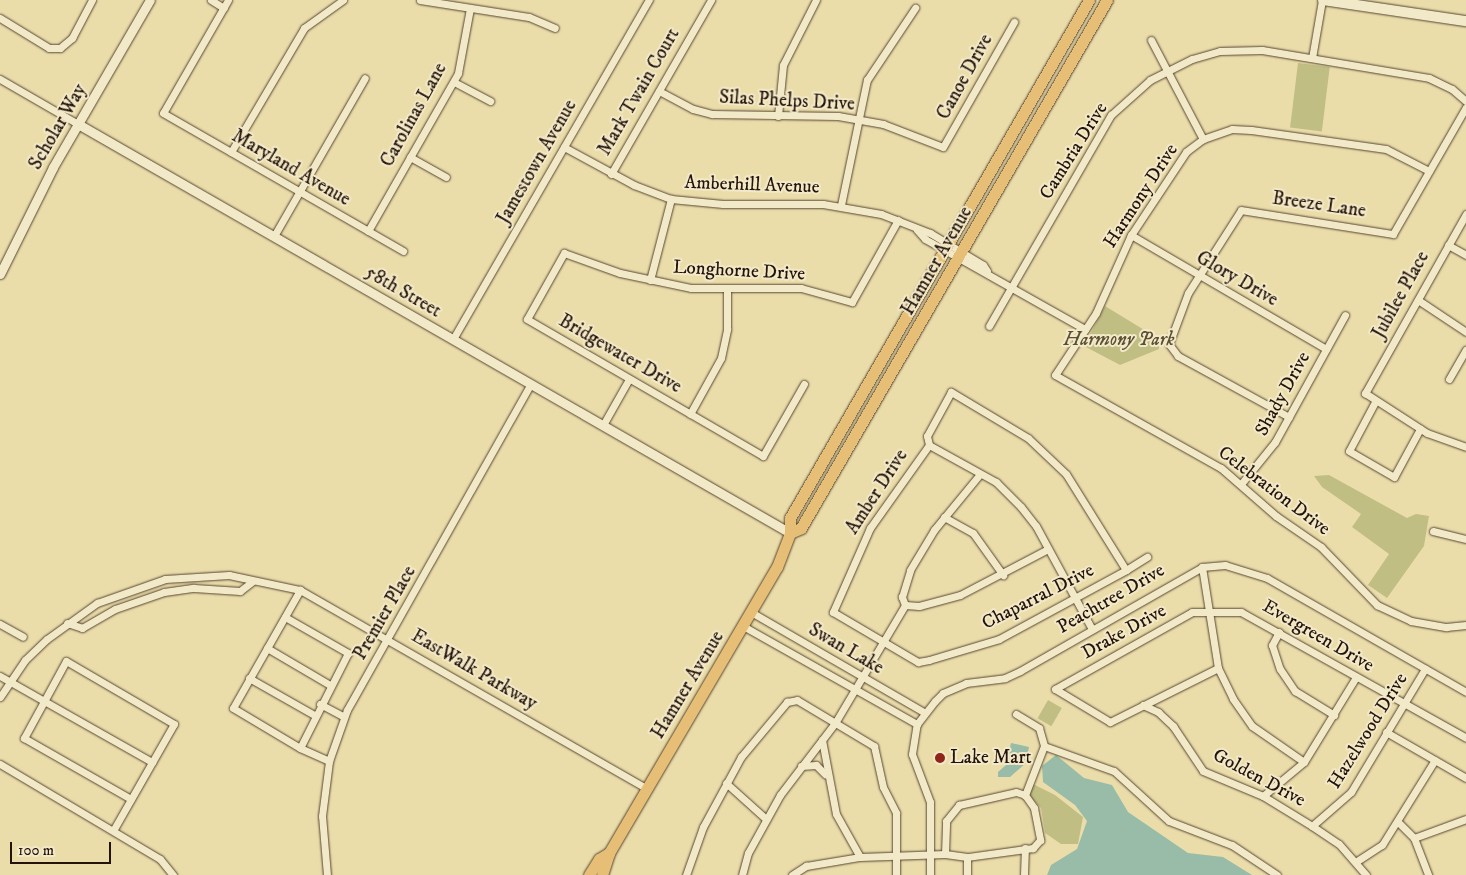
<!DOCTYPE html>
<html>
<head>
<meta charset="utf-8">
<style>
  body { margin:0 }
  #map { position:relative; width:1466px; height:875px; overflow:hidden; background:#ebddaa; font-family:"IM FELL DW Pica",serif }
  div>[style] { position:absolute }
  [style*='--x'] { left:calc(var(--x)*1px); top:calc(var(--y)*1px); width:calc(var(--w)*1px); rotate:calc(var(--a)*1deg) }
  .green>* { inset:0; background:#c0be83; transform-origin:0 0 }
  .water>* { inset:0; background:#98bca8 }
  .roads { filter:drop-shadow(0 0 1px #564632) drop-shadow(0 0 1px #564632) }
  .minor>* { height:7px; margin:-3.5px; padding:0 3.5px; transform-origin:3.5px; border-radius:3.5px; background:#f2e9c8 }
  .tertiary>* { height:9px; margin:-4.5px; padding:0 4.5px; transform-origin:4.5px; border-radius:4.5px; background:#f2e9c8 }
  .secondary>* { height:10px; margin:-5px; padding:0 5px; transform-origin:5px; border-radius:5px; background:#f2e9c8 }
  .primary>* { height:11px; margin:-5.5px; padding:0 5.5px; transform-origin:5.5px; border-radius:5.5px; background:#e6be75 }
  .dots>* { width:14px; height:14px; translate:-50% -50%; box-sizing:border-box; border:2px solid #f2e9c8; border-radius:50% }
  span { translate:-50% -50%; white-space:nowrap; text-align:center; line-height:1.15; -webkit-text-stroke:4px #f2e9c8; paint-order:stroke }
  .street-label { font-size:19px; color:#24130a }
  .park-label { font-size:19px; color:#5b4f34; font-style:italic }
  .poi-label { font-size:19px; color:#24130a }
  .left { translate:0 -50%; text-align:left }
  .scale { position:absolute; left:10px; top:842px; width:101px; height:22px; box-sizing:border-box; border:2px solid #24130a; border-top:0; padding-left:6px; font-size:15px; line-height:18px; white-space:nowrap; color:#24130a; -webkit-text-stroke:4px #f2e9c8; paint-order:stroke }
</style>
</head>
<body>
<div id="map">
  <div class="green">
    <i style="left:1298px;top:63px;width:32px;height:65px;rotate:7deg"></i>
    <i style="clip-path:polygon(1105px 306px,1159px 339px,1159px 349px,1120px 365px,1084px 346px)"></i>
    <i style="clip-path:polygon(1329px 475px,1407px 518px,1416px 514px,1429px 516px,1424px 546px,1387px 598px,1368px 585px,1389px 554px,1352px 527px,1361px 514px,1322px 487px,1314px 476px)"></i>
    <i style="left:1048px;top:700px;width:16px;height:21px;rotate:30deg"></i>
    <i style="clip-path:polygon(1031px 783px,1055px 795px,1083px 817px,1078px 844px,1061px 844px,1045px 833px,1041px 808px,1029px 795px)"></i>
  </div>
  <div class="water">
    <i style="clip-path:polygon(1011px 743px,1029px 747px,1026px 763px,1010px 777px,998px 777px,998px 772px,1006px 765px)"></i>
    <i style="clip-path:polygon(1056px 755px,1084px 778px,1112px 785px,1128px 812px,1188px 853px,1223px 857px,1252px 875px,1047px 875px,1051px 865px,1077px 849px,1087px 821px,1075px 805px,1043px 782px,1042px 766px)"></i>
  </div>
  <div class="roads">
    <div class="minor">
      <i style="--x:211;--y:0;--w:15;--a:32"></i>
      <i style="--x:228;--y:0;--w:130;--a:119.9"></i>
      <i style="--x:163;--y:113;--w:277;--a:29.9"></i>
      <i style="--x:420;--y:0;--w:110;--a:8.9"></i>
      <i style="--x:529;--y:17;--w:28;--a:23"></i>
      <i style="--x:0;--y:18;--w:57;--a:31.5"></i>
      <i style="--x:49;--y:48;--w:11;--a:0"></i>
      <i style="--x:60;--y:48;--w:16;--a:-40"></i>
      <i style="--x:72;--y:38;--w:43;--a:-62.2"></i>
      <i style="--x:1151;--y:40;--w:112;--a:62.3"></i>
      <i style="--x:1312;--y:58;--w:59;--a:-80.2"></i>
      <i style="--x:0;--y:79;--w:90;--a:30"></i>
      <i style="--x:454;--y:82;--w:41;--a:27.8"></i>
      <i style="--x:659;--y:91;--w:38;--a:28"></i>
      <i style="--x:693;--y:109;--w:20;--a:15"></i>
      <i style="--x:712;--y:114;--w:126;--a:0.9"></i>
      <i style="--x:838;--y:116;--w:46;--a:10.1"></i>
      <i style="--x:883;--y:124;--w:64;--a:21"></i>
      <i style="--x:943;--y:147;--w:144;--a:-60.4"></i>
      <i style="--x:778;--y:116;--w:51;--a:-84.4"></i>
      <i style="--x:783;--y:65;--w:73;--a:-63.1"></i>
      <i style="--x:564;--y:147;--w:80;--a:28.5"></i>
      <i style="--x:634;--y:185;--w:40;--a:21"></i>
      <i style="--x:671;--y:199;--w:52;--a:5.5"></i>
      <i style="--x:723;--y:204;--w:100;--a:0"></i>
      <i style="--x:823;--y:204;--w:59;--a:9.8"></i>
      <i style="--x:881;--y:214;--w:53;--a:21.2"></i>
      <i style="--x:930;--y:233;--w:62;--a:31.1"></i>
      <i style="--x:983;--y:265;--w:7;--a:56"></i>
      <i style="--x:231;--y:152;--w:144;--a:-59.5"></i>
      <i style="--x:304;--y:28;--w:48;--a:-35.7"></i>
      <i style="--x:410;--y:157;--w:41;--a:29.1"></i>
      <i style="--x:1429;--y:171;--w:48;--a:-152.9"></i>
      <i style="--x:1386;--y:149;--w:136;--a:-172"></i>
      <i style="--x:1251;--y:130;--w:19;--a:-177"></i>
      <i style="--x:1232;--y:129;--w:31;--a:161"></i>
      <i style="--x:1203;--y:139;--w:21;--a:143"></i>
      <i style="--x:1186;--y:152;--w:100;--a:123.5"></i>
      <i style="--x:1131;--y:235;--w:85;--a:114.2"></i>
      <i style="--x:1096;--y:313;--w:74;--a:123.5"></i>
      <i style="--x:1055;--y:375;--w:190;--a:29.3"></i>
      <i style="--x:1221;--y:468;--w:73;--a:41.1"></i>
      <i style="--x:1276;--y:516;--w:55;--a:34.6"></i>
      <i style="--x:1321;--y:547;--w:81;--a:46"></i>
      <i style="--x:1377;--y:605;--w:38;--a:25"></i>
      <i style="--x:1411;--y:621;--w:36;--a:10"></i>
      <i style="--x:1446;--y:627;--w:20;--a:-6"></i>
      <i style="--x:611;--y:174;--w:201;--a:-60.1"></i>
      <i style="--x:841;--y:205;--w:128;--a:-78.3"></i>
      <i style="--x:867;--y:80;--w:87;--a:-56.3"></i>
      <i style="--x:1466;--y:214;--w:206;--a:119.4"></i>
      <i style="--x:1365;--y:393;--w:74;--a:32.8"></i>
      <i style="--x:1427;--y:433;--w:41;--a:19.7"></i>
      <i style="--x:917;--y:230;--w:12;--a:48"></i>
      <i style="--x:925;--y:239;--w:184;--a:29.4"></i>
      <i style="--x:368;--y:231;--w:182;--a:-60.3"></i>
      <i style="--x:458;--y:73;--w:66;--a:-79.5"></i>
      <i style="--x:1131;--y:235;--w:226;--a:30.3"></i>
      <i style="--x:274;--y:236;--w:182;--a:-60.1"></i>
      <i style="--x:1448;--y:245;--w:21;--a:29"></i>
      <i style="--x:650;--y:280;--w:84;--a:-75.5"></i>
      <i style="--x:1418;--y:300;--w:58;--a:33.7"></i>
      <i style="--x:989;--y:326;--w:244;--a:-60"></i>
      <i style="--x:1111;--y:115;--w:52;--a:-41.9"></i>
      <i style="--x:1150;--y:80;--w:47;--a:-26.6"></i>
      <i style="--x:1192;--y:59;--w:29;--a:-16"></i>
      <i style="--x:1220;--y:51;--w:42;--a:-1.4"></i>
      <i style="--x:1262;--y:50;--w:169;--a:9.5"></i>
      <i style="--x:1429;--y:78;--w:25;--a:26"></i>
      <i style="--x:1452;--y:89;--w:18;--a:41"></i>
      <i style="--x:453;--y:339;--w:392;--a:-60"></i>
      <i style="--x:1449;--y:379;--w:34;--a:-60"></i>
      <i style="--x:804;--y:384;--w:83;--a:119.7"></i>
      <i style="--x:763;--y:456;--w:273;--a:-149.9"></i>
      <i style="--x:527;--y:319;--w:76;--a:-60.7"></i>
      <i style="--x:564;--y:253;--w:59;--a:19.7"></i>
      <i style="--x:620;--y:273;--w:73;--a:11.9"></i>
      <i style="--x:691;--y:288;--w:110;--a:0"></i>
      <i style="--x:801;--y:288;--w:53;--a:15.4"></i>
      <i style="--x:852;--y:302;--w:94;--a:-60.7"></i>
      <i style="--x:1375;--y:402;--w:55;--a:118"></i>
      <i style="--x:1349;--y:451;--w:52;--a:30"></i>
      <i style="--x:1394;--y:477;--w:55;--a:-61.6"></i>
      <i style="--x:690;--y:414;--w:64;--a:-61"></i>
      <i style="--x:721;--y:358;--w:30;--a:-78"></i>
      <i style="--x:727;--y:329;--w:39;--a:-90"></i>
      <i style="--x:1289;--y:417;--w:127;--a:-151.2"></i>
      <i style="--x:1178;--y:356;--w:15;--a:-127"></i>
      <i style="--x:1169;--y:344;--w:54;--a:-69.6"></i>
      <i style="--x:1188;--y:293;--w:98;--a:-57.4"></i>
      <i style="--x:1241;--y:210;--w:154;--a:9"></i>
      <i style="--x:1393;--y:234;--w:146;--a:-60.1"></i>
      <i style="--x:603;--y:425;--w:53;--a:-60.5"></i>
      <i style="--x:929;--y:445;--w:77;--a:28.9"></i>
      <i style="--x:996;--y:482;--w:35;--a:45"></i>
      <i style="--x:1021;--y:507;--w:24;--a:52"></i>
      <i style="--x:1036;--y:526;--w:117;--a:61.5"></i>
      <i style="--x:1241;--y:484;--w:54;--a:-51"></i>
      <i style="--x:1275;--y:442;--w:145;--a:-61.1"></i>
      <i style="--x:944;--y:517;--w:33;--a:29"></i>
      <i style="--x:973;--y:533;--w:52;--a:54.5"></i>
      <i style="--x:1433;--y:531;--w:34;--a:14"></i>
      <i style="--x:1202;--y:567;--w:102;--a:81"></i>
      <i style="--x:1218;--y:668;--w:34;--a:64"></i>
      <i style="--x:1233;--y:699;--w:33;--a:55"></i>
      <i style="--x:1252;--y:726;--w:63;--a:34.7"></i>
      <i style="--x:1126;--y:570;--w:113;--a:-122"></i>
      <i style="--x:1066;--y:474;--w:52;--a:-136.5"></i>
      <i style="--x:1028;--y:438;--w:90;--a:-149.1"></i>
      <i style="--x:951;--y:392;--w:50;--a:118.6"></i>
      <i style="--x:927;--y:436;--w:9;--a:77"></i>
      <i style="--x:929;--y:445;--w:102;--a:125.4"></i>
      <i style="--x:870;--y:528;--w:92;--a:113.8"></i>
      <i style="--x:833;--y:612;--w:99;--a:30.5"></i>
      <i style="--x:918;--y:662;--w:11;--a:-10"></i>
      <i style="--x:929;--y:660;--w:73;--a:-16.7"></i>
      <i style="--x:999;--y:639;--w:145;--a:-28.5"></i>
      <i style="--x:1126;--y:570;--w:25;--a:-32"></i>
      <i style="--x:905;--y:605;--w:14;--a:4"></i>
      <i style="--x:919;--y:606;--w:42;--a:-15"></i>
      <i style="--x:960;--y:595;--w:99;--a:-27.6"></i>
      <i style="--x:751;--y:612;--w:201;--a:30.1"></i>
      <i style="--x:285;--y:617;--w:73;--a:29.7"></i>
      <i style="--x:348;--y:653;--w:106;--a:116.8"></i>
      <i style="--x:300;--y:748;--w:32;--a:24"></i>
      <i style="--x:67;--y:623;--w:16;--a:18"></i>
      <i style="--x:82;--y:628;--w:38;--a:-30"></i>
      <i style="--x:115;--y:609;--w:52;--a:-19.1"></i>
      <i style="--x:164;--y:592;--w:30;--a:-8"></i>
      <i style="--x:194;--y:588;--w:46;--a:3.7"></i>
      <i style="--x:240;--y:591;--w:16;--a:-38"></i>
      <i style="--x:0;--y:624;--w:26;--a:29"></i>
      <i style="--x:743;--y:626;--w:200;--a:29.4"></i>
      <i style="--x:1279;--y:632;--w:15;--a:118"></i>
      <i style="--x:1272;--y:645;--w:25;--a:72"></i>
      <i style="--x:1280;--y:669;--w:27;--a:56"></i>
      <i style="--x:1295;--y:691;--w:46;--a:31.6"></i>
      <i style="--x:267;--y:648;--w:73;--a:30.4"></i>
      <i style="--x:1218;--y:668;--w:121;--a:153.4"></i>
      <i style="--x:1110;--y:722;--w:64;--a:-149"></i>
      <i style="--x:1055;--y:689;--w:157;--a:-29.3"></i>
      <i style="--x:1192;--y:612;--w:49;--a:0"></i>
      <i style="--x:1241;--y:612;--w:258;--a:29.2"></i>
      <i style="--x:0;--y:676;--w:175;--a:29.5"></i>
      <i style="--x:249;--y:678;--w:75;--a:29.6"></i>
      <i style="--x:0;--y:697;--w:45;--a:-56"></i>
      <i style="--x:25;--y:660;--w:30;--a:-44"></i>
      <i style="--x:47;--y:639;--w:62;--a:-35.8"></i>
      <i style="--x:97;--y:603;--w:72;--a:-19.4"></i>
      <i style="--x:165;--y:579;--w:64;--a:-3.6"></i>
      <i style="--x:229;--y:575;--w:73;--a:11.9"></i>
      <i style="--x:300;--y:590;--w:400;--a:29.8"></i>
      <i style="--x:320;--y:704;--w:27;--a:28"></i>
      <i style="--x:1143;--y:705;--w:17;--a:25"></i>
      <i style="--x:1158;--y:712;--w:21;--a:43"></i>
      <i style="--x:1173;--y:726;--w:54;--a:56.3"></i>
      <i style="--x:1203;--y:771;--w:65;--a:22.6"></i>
      <i style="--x:1263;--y:796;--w:57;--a:31.5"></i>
      <i style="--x:1312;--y:826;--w:32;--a:34"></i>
      <i style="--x:1339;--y:844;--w:41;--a:48.9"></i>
      <i style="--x:1016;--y:714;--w:27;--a:31"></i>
      <i style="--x:1039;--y:728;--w:19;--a:74"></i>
      <i style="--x:1044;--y:746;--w:53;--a:111.2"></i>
      <i style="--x:1386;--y:732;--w:92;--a:29.9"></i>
      <i style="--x:822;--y:740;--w:75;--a:79.3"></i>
      <i style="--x:836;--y:814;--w:49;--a:60.8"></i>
      <i style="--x:1044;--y:746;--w:74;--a:19.7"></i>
      <i style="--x:1114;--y:771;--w:74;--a:42.3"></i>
      <i style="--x:1169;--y:821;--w:67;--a:20.9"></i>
      <i style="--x:1232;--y:845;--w:54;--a:33.7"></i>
      <i style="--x:300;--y:748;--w:78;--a:-149.2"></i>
      <i style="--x:233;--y:708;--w:136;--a:-60.4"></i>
      <i style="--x:0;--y:764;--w:186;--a:30.7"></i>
      <i style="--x:160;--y:859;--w:21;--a:51"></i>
      <i style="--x:801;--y:766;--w:15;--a:-4"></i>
      <i style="--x:816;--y:765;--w:13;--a:45"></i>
      <i style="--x:726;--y:783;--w:54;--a:42"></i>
      <i style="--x:1016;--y:792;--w:9;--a:18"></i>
      <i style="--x:1025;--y:795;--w:16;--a:55"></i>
      <i style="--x:1034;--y:808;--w:33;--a:79"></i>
      <i style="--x:1040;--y:840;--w:11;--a:131"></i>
      <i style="--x:1033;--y:848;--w:67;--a:172.2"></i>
      <i style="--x:967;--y:857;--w:22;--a:-172"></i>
      <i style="--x:945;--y:854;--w:33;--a:-88"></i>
      <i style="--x:946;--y:821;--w:21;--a:-51"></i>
      <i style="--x:959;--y:805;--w:58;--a:-12.8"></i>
      <i style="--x:1263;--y:796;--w:53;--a:-39.7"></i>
      <i style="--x:1304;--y:762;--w:100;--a:-58.5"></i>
      <i style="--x:1398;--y:822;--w:23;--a:45"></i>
      <i style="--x:1414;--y:838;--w:40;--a:69"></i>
      <i style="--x:1312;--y:826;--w:52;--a:-41.1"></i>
      <i style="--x:1351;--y:792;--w:144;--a:-59"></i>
      <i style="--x:114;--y:829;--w:121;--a:-60.3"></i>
      <i style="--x:174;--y:724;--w:125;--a:-149.7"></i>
      <i style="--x:66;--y:661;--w:88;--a:118.6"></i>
      <i style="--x:24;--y:738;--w:123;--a:29.7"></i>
      <i style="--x:1414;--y:838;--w:55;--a:-20.1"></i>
      <i style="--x:967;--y:857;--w:18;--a:90"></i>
      <i style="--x:1357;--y:861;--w:30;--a:-33"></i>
      <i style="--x:1382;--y:845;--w:100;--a:-58.1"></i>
      <i style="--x:327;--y:875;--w:59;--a:-94.8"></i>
      <i style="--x:322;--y:816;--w:55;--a:-82.7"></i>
      <i style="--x:329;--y:761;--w:54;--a:-70.6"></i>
      <i style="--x:347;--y:710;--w:374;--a:-60.6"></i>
      <i style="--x:686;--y:875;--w:51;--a:-70.5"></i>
      <i style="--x:703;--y:827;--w:80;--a:-61.5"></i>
      <i style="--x:741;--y:757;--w:72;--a:-50.1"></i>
      <i style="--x:787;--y:702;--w:10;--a:-11"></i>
      <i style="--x:797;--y:700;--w:90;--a:30.9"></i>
      <i style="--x:874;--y:746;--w:42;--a:77.6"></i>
      <i style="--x:883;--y:787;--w:29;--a:63"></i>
      <i style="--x:896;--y:813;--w:62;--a:90"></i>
      <i style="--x:742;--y:875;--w:23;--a:-75"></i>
      <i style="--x:748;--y:853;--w:66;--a:-61.1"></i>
      <i style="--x:780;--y:795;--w:91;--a:-52.6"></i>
      <i style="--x:835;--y:723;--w:137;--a:-59.3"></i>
      <i style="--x:905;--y:605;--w:9;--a:-111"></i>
      <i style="--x:902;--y:597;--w:28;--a:-73"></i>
      <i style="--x:910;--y:570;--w:47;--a:-59"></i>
      <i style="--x:934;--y:530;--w:72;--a:-50.6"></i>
      <i style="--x:792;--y:875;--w:17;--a:-33"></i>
      <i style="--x:806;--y:866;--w:55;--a:-9.5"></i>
      <i style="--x:860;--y:857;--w:85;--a:-2"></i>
      <i style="--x:930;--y:875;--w:73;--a:-90"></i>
      <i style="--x:930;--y:802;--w:51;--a:-110.6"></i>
      <i style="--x:912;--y:754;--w:30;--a:-81"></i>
      <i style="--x:917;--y:724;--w:29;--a:-52"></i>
      <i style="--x:935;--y:701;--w:11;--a:-45"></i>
      <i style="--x:943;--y:693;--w:25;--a:-23"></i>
      <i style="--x:966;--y:683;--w:39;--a:-7"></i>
      <i style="--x:1005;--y:678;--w:17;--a:-25"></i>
      <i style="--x:1020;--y:671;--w:210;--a:-29.7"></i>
      <i style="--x:1202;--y:567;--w:23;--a:-5"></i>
      <i style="--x:1225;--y:565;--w:44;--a:17.2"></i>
      <i style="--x:1267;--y:578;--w:229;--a:29.8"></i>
      <i style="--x:1024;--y:875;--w:27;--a:-88"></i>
    </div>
    <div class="tertiary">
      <i style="--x:78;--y:124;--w:821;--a:29.87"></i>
      <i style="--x:0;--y:274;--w:119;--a:-63.6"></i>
      <i style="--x:53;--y:167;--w:193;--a:-59.9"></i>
    </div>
    <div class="secondary">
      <i style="--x:1323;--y:0;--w:145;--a:8.4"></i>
    </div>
    <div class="primary">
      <i style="--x:790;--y:533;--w:12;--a:-24"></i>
      <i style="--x:801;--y:528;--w:610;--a:-59.91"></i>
      <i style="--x:589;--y:875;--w:19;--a:-58"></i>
      <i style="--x:599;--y:859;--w:12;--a:-31"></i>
      <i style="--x:602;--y:875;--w:23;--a:-72"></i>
      <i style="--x:609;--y:853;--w:332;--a:-59.6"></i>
      <i style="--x:777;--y:567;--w:36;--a:-69"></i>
      <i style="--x:790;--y:533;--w:15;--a:-90"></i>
      <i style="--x:790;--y:518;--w:598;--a:-60.01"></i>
    </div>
  </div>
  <div class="dots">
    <i style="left:940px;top:758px;background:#8f2418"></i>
  </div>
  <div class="street-label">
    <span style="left:965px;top:77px;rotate:-61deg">Canoe Drive</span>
    <span style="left:639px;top:92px;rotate:-60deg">Mark Twain Court</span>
    <span style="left:787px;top:101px;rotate:3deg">Silas Phelps Drive</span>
    <span style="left:414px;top:115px;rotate:-61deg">Carolinas Lane</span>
    <span style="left:58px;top:127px;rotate:-60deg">Scholar Way</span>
    <span style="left:1074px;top:151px;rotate:-58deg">Cambria Drive</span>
    <span style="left:537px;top:162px;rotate:-60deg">Jamestown Avenue</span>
    <span style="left:291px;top:168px;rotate:30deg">Maryland Avenue</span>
    <span style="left:752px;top:185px;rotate:2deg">Amberhill Avenue</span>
    <span style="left:1141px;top:196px;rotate:-57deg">Harmony Drive</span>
    <span style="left:1319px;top:205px;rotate:8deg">Breeze Lane</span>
    <span style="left:937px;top:261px;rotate:-60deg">Hamner Avenue</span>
    <span style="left:739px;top:271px;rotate:3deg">Longhorne Drive</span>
    <span style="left:1237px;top:279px;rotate:30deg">Glory Drive</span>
    <span style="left:403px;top:292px;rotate:30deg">58th Street</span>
    <span style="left:1401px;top:295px;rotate:-61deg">Jubilee Place</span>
    <span style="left:620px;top:354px;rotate:30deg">Bridgewater Drive</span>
    <span style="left:1283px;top:394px;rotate:-61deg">Shady Drive</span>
    <span style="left:1274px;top:491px;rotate:37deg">Celebration Drive</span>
    <span style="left:877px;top:492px;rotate:-57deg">Amber Drive</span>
    <span style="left:1038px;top:597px;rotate:-27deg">Chaparral Drive</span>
    <span style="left:1111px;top:599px;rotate:-30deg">Peachtree Drive</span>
    <span style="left:385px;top:613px;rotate:-60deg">Premier Place</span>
    <span style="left:1124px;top:632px;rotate:-29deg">Drake Drive</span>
    <span style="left:1318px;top:636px;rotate:30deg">Evergreen Drive</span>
    <span style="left:846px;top:649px;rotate:30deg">Swan Lake</span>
    <span style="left:474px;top:670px;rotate:30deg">EastWalk Parkway</span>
    <span style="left:688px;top:685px;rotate:-59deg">Hamner Avenue</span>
    <span style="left:1368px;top:731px;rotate:-58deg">Hazelwood Drive</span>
    <span style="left:1259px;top:778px;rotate:28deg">Golden Drive</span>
  </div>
  <div class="park-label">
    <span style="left:1119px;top:340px">Harmony Park</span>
  </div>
  <div class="poi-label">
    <span class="left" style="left:950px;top:758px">Lake Mart</span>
  </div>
  <div class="scale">100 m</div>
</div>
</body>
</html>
